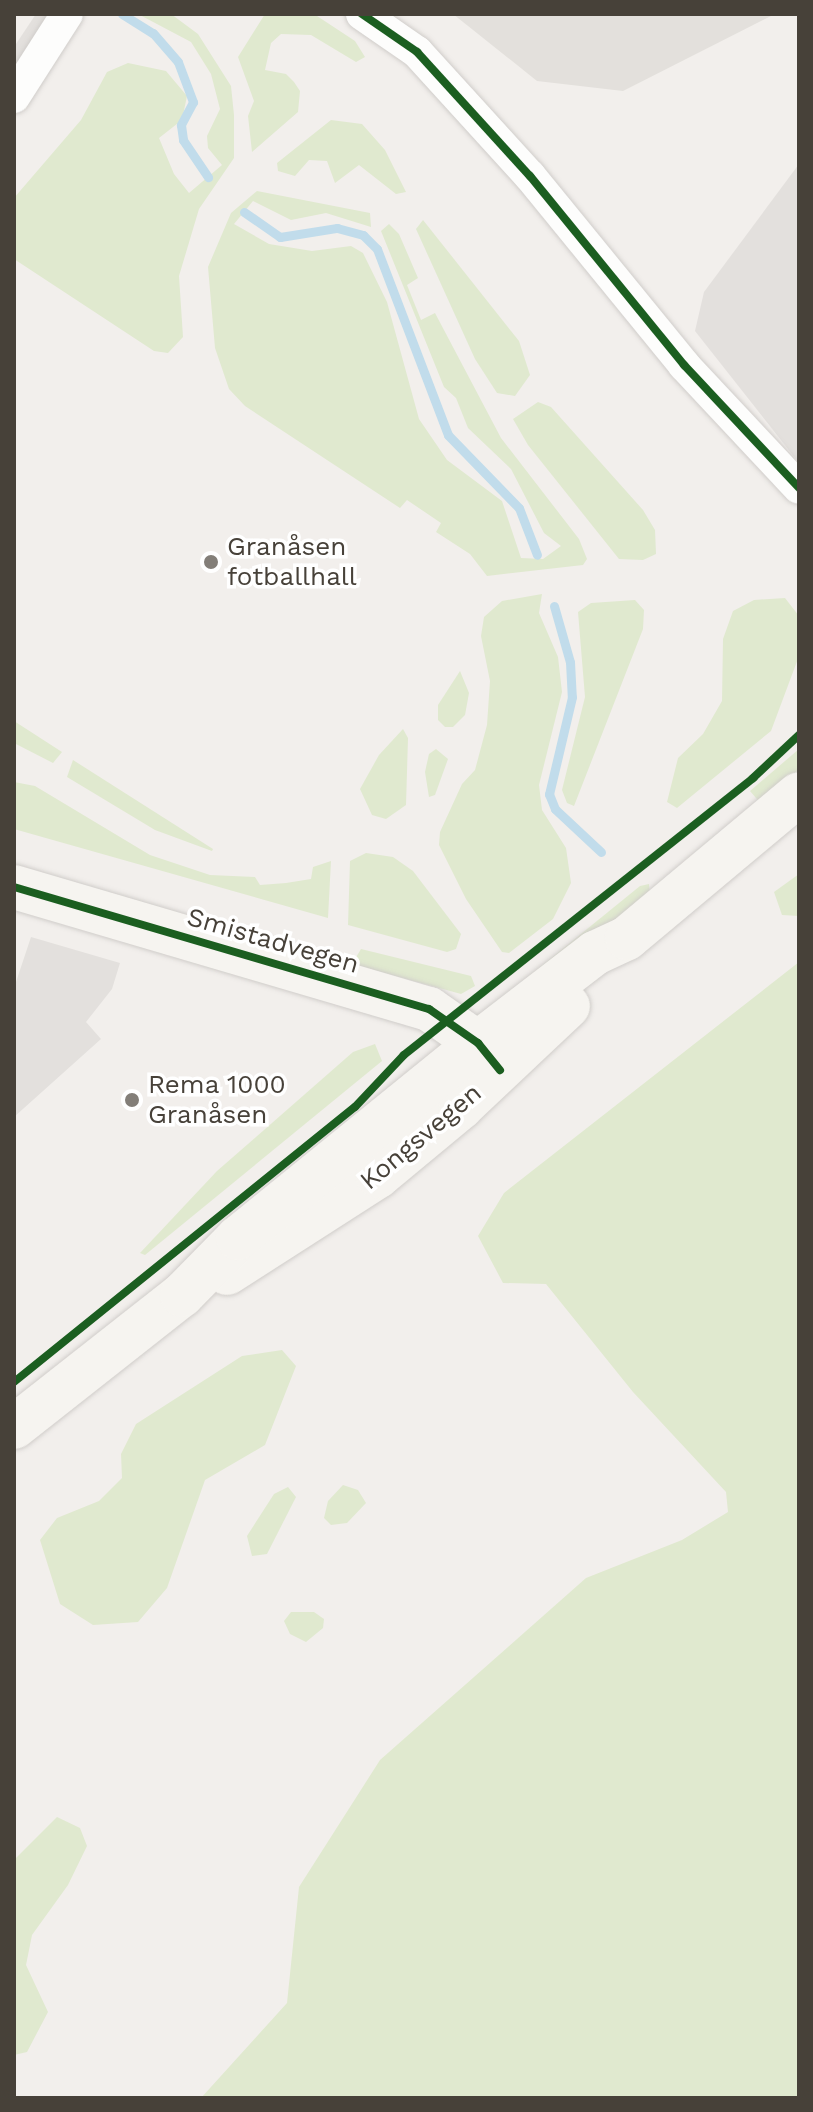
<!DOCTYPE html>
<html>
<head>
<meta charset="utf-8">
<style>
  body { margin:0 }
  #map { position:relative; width:813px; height:2112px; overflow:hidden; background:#f2efec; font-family:"Work Sans",sans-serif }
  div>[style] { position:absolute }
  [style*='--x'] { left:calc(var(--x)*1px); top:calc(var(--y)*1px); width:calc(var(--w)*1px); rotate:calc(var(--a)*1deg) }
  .industrial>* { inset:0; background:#e3e0dc }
  .green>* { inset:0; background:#e0e9cf }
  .parking>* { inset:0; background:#e3e0dd }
  .stream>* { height:9px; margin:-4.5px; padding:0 4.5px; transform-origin:4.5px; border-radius:4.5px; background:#c1dceb }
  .roads { filter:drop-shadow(0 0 2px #d0cdca) drop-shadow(0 0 2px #d0cdca) }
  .street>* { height:32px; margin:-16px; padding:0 16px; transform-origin:16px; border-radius:16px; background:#fdfdfc }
  .secondary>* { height:44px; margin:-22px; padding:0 22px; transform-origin:22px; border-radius:22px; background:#f6f4f0 }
  .cycleway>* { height:8px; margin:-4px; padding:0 4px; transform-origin:4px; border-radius:4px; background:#1b5e20 }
  .dots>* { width:22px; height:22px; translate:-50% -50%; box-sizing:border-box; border:4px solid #fff; border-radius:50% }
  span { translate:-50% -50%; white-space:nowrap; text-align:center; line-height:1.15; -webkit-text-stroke:7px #fff; paint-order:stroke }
  .poi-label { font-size:26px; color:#474139 }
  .left { translate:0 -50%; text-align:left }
  .street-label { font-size:26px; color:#474139 }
  .frame { position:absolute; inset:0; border:16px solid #474139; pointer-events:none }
</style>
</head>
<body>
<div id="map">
  <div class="industrial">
    <i style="clip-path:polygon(453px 14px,775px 14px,623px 91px,537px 81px)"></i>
  </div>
  <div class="green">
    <i style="clip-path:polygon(138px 14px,171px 14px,198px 34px,231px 86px,234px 115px,234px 158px,199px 209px,179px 276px,183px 337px,168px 353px,154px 351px,14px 259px,14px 198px,81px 120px,107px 72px,128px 63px,166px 71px,187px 96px,182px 120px,159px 138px,174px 174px,189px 193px,222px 165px,208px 148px,207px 136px,220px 109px,211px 74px,191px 42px)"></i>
    <i style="clip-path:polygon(265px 14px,314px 14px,355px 41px,365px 57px,356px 62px,311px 35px,281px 34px,271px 43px,265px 70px,286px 74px,294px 82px,300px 91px,298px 112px,252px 152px,248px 116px,254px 101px,238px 57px)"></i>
    <i style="clip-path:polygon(331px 120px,362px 124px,385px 150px,406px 192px,396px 194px,359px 165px,335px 183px,327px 161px,309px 160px,295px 176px,278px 171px,277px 163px)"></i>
    <i style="clip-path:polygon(257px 191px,370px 213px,371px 227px,326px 213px,291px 220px,253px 201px,234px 224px,269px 244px,312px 251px,351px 246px,363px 253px,387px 302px,419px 419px,447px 460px,502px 501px,521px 558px,543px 559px,561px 546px,544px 533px,511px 469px,468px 428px,456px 398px,444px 387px,381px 231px,389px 224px,399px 234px,418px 278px,407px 285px,421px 320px,435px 313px,501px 438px,579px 539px,587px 559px,583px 565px,487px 576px,470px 554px,436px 532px,441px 523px,407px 500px,400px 508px,245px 406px,229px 389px,215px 348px,208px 267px,231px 213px)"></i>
    <i style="clip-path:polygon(423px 220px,519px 341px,530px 375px,515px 396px,497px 393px,475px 359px,416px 229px)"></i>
    <i style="clip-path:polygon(538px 402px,551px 407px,643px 510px,655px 530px,656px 554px,643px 560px,619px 559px,528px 445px,513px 419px)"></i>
    <i style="clip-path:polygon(542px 594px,539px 613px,558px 657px,562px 692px,539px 785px,542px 810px,566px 848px,571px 883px,553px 919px,509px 953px,502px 952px,466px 899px,439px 845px,440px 832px,462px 784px,475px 770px,487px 725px,490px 681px,481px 636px,484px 617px,502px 601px)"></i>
    <i style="clip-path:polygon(785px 598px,799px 616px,799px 656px,771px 731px,677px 808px,667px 802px,678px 758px,703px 734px,722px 701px,723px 639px,733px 611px,754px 600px)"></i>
    <i style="clip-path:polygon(635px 600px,644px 610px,643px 629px,574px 806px,567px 803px,562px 790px,585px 697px,578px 612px,591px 603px)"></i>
    <i style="clip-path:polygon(460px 671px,469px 693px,465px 715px,453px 727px,445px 727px,438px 720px,438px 705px)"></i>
    <i style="clip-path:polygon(14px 721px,62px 752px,53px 763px,14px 743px)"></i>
    <i style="clip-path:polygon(403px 729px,408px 738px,406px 805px,386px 819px,372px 815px,360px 789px,379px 755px)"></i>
    <i style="clip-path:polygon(436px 749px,448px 759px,435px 795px,429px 797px,425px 772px,429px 754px)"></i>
    <i style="clip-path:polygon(799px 749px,799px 769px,762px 805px,750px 791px)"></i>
    <i style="clip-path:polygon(73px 760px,213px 849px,212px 851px,155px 830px,67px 777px)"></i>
    <i style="clip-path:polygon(14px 782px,35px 786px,150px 855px,210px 875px,255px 877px,260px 885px,286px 883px,311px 879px,313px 867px,331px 861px,328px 918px,14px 829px)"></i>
    <i style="clip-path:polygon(366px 853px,393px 857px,413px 871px,461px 934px,456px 949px,447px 952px,348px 925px,350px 861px)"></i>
    <i style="clip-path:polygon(799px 874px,799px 916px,782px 915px,774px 892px)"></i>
    <i style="clip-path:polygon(649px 884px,650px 897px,528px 977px,640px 886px)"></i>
    <i style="clip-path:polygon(361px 949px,471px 976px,475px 986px,461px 994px,352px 964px)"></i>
    <i style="clip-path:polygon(799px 962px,799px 2098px,201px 2098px,287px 2003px,299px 1887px,380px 1760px,586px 1578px,682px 1540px,728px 1512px,726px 1492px,633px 1392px,546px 1284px,503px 1283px,478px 1236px,504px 1193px)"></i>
    <i style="clip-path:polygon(375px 1044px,382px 1061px,145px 1255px,140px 1253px,217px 1171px,353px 1052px)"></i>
    <i style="clip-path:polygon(282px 1350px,296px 1366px,265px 1445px,205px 1480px,167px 1588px,138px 1622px,93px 1625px,60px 1604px,40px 1540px,57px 1518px,99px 1501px,122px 1478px,121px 1454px,136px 1424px,242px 1356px)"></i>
    <i style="clip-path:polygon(343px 1485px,358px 1490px,366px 1503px,347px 1523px,331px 1525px,324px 1518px,328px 1501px)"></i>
    <i style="clip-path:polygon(288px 1487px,296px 1497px,267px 1554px,252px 1556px,247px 1536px,274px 1494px)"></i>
    <i style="clip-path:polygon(291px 1612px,314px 1612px,324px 1619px,323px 1628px,306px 1642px,290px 1634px,284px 1621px)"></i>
    <i style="clip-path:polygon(57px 1817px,80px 1828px,87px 1846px,68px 1885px,32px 1935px,26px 1965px,48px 2012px,27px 2052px,14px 2055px,14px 1860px)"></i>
  </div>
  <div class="parking">
    <i style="clip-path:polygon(36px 14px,52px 14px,14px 73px,14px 47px)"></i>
    <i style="clip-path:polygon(799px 164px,799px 463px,695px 331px,704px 292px)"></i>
    <i style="clip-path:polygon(31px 937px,120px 963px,112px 989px,86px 1022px,101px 1039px,14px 1117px,14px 988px)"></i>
  </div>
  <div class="stream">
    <i style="--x:122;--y:14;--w:36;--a:32"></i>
    <i style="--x:153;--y:33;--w:38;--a:49"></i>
    <i style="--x:178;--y:62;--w:43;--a:69.4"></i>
    <i style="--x:193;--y:102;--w:26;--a:118"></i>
    <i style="--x:181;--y:125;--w:15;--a:82"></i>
    <i style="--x:183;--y:140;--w:45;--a:56"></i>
    <i style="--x:244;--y:212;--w:44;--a:34.8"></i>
    <i style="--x:280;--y:237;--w:58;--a:-9"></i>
    <i style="--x:337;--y:228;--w:27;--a:15"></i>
    <i style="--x:363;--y:235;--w:20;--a:45"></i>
    <i style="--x:377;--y:249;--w:199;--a:69.1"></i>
    <i style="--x:448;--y:435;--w:102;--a:45.8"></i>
    <i style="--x:519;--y:508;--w:50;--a:69"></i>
    <i style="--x:554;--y:606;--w:58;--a:74.1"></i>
    <i style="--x:570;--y:662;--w:35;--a:87"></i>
    <i style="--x:572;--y:697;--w:100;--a:103.3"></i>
    <i style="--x:549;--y:794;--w:16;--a:68"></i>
    <i style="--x:555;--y:809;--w:63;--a:43.1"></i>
  </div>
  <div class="roads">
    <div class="street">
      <i style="--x:362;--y:14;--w:67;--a:34.6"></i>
      <i style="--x:417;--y:52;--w:168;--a:47.7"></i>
      <i style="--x:530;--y:176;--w:244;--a:50.8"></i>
      <i style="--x:684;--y:365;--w:168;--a:46.9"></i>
      <i style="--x:14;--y:97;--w:98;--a:-57.4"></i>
    </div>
    <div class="secondary">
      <i style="--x:14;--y:887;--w:433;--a:16.4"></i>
      <i style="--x:429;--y:1009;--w:60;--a:34.8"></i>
      <i style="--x:478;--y:1043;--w:28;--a:51"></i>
      <i style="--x:227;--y:1273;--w:179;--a:-32.7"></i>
      <i style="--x:378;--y:1176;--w:108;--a:-39.7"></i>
      <i style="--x:461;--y:1107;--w:147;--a:-43.3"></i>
      <i style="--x:14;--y:1427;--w:214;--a:-38.2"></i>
      <i style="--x:182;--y:1295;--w:80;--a:-45.5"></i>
      <i style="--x:238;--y:1238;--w:309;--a:-39.1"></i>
      <i style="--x:478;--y:1043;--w:148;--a:-37.6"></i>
      <i style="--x:595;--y:953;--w:35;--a:-25"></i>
      <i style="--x:627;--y:938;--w:224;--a:-39.9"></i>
    </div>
  </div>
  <div class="cycleway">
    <i style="--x:362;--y:14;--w:67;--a:34.6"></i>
    <i style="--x:417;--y:52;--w:168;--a:47.7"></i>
    <i style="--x:530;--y:176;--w:244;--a:50.8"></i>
    <i style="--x:684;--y:365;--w:168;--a:46.9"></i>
    <i style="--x:14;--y:887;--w:433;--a:16.4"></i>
    <i style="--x:429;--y:1009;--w:60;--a:34.8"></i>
    <i style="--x:478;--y:1043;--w:35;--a:51"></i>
    <i style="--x:14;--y:1382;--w:438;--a:-38.9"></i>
    <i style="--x:355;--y:1107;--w:71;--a:-46.7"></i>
    <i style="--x:404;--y:1055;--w:446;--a:-38.4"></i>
    <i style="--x:753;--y:778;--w:63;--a:-43.1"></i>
  </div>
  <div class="dots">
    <i style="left:211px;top:562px;background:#837e78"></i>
    <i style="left:132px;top:1100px;background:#837e78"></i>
  </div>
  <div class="poi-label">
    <span class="left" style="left:227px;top:562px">Granåsen<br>fotballhall</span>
    <span class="left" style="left:148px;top:1100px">Rema 1000<br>Granåsen</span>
  </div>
  <div class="street-label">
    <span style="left:273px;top:941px;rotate:16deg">Smistadvegen</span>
    <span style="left:421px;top:1137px;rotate:-40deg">Kongsvegen</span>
  </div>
  <div class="frame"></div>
</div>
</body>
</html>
